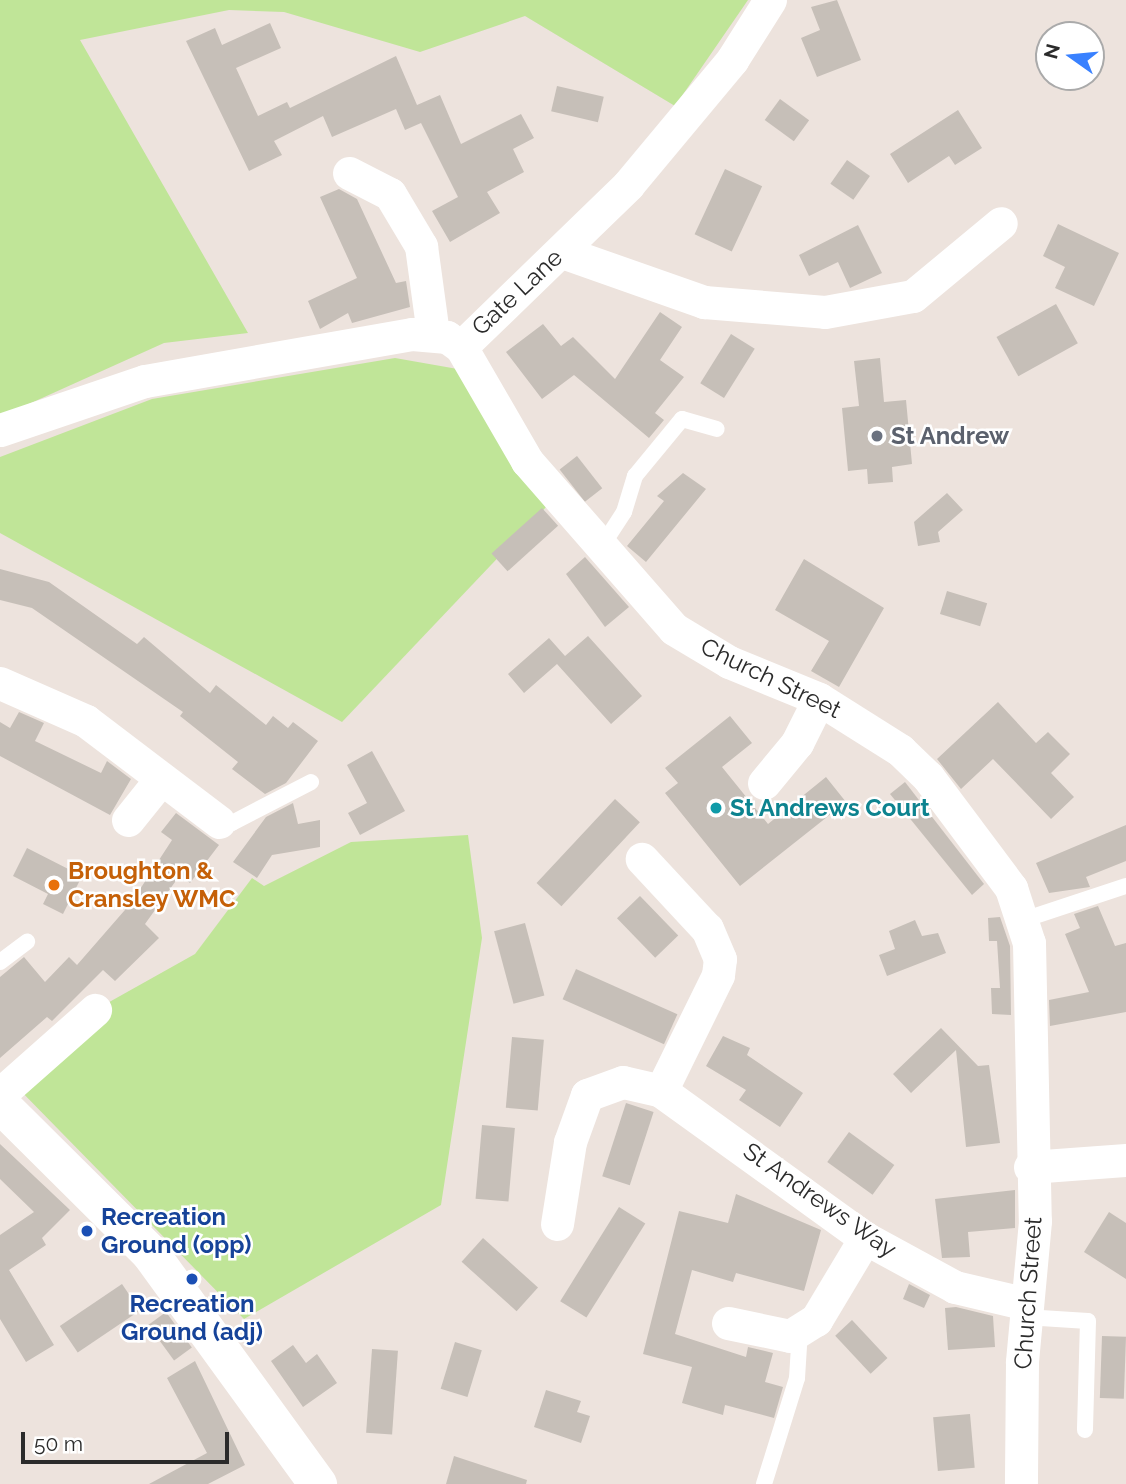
<!DOCTYPE html>
<html>
<head>
<meta charset="utf-8">
<style>
  body { margin:0 }
  #map { position:relative; width:1126px; height:1484px; overflow:hidden; background:#ede3dd; font-family:Raleway,sans-serif }
  div>[style] { position:absolute }
  [style*='--x'] { left:calc(var(--x)*1px); top:calc(var(--y)*1px); width:calc(var(--w)*1px); rotate:calc(var(--a)*1deg) }
  .green>* { inset:0; background:#c0e598 }
  .building>* { inset:0; background:#c6bfb8; transform-origin:0 0 }
  .lane>* { height:16px; margin:-8px; padding:0 8px; transform-origin:8px; border-radius:8px; background:#fff }
  .street>* { height:33px; margin:-16.5px; padding:0 16.5px; transform-origin:16.5px; border-radius:16.5px; background:#fff }
  .secondary>* { height:38px; margin:-19px; padding:0 19px; transform-origin:19px; border-radius:19px; background:#fff }
  .dots>* { width:19px; height:19px; translate:-50% -50%; box-sizing:border-box; border:4px solid #fff; border-radius:50% }
  span { translate:-50% -50%; white-space:nowrap; text-align:center; line-height:1.15; -webkit-text-stroke:5px #fff; paint-order:stroke }
  .street-label { font-size:24px; color:#2b2b2b }
  .worship-label { font-size:24px; color:#5b616d; font-weight:700 }
  .left { translate:0 -50%; text-align:left }
  .culture-label { font-size:24px; color:#0d838f; font-weight:700 }
  .food-label { font-size:24px; color:#c56008; font-weight:700 }
  .transit-label { font-size:24px; color:#164399; font-weight:700 }
  .north { position:absolute; left:1035px; top:21px; width:70px; height:70px; box-sizing:border-box; background:#fff; border:2px solid #aaa; border-radius:50%; rotate:285deg; font-size:19px; font-weight:700; line-height:28px; text-align:center; color:#2b2b2b }
  .north::after { content:''; display:block; margin:auto; width:24px; height:32px; background:#3981ff; clip-path:polygon(50% 0,100% 100%,50% 72%,0 100%) }
  .scale { position:absolute; left:21px; top:1432px; width:208px; height:32px; box-sizing:border-box; border:4px solid #2b2b2b; border-top:0; padding-left:9px; font-size:21px; line-height:24px; white-space:nowrap; color:#2b2b2b; -webkit-text-stroke:5px #fff; paint-order:stroke }
</style>
</head>
<body>
<div id="map">
  <div class="green">
    <i style="clip-path:polygon(0 0,748px 0,675px 106px,525px 16px,420px 52px,284px 12px,229px 10px,80px 40px,248px 333px,164px 343px,0 417px)"></i>
    <i style="clip-path:polygon(395px 358px,469px 371px,548px 505px,342px 722px,0 533px,0 457px,152px 399px)"></i>
    <i style="clip-path:polygon(468px 835px,482px 938px,441px 1205px,244px 1319px,13px 1083px,95px 1010px,195px 954px,252px 878px,264px 886px,351px 842px)"></i>
  </div>
  <div class="building">
    <i style="clip-path:polygon(837px 0,861px 60px,817px 77px,801px 38px,820px 30px,811px 7px)"></i>
    <i style="clip-path:polygon(270px 23px,281px 48px,236px 68px,258px 116px,287px 102px,290px 108px,396px 56px,417px 105px,440px 95px,461px 144px,521px 114px,534px 138px,513px 149px,524px 172px,487px 192px,500px 213px,450px 242px,432px 211px,458px 197px,421px 123px,405px 130px,396px 109px,332px 137px,323px 116px,274px 141px,282px 155px,249px 171px,186px 41px,215px 28px,222px 45px)"></i>
    <i style="left:557px;top:86px;width:48px;height:26px;rotate:13deg"></i>
    <i style="left:780px;top:99px;width:36px;height:26px;rotate:36deg"></i>
    <i style="clip-path:polygon(958px 110px,982px 148px,955px 165px,949px 156px,908px 183px,890px 154px)"></i>
    <i style="left:847px;top:160px;width:28px;height:29px;rotate:35deg"></i>
    <i style="left:725px;top:169px;width:41px;height:72px;rotate:25deg"></i>
    <i style="clip-path:polygon(339px 189px,357px 199px,396px 283px,406px 281px,410px 307px,352px 323px,348px 313px,320px 329px,308px 301px,357px 278px,320px 197px)"></i>
    <i style="clip-path:polygon(1058px 224px,1119px 253px,1094px 306px,1055px 288px,1065px 267px,1043px 256px)"></i>
    <i style="clip-path:polygon(858px 225px,882px 273px,850px 288px,838px 262px,809px 276px,799px 255px)"></i>
    <i style="left:1056px;top:304px;width:45px;height:68px;rotate:61deg"></i>
    <i style="clip-path:polygon(660px 312px,682px 327px,660px 360px,684px 377px,655px 413px,664px 420px,649px 438px,574px 375px,542px 399px,506px 352px,543px 324px,561px 346px,573px 337px,615px 379px)"></i>
    <i style="left:731px;top:334px;width:28px;height:58px;rotate:32deg"></i>
    <i style="clip-path:polygon(880px 358px,884px 402px,906px 400px,912px 464px,892px 467px,893px 482px,868px 484px,867px 469px,848px 471px,842px 408px,859px 406px,854px 361px)"></i>
    <i style="left:577px;top:456px;width:41px;height:22px;rotate:52deg"></i>
    <i style="clip-path:polygon(683px 473px,706px 489px,646px 562px,627px 546px,664px 501px,657px 496px)"></i>
    <i style="clip-path:polygon(947px 493px,963px 510px,938px 532px,940px 542px,918px 546px,914px 522px)"></i>
    <i style="left:542px;top:508px;width:24px;height:68px;rotate:48deg"></i>
    <i style="clip-path:polygon(585px 557px,629px 607px,605px 627px,566px 574px)"></i>
    <i style="clip-path:polygon(804px 559px,884px 608px,839px 687px,811px 671px,829px 641px,775px 610px)"></i>
    <i style="clip-path:polygon(0 569px,49px 582px,137px 644px,144px 637px,210px 693px,216px 685px,266px 725px,273px 716px,288px 728px,293px 722px,318px 741px,286px 783px,265px 794px,232px 769px,238px 762px,180px 716px,183px 712px,32px 608px,0 600px)"></i>
    <i style="left:947px;top:591px;width:42px;height:24px;rotate:17deg"></i>
    <i style="clip-path:polygon(588px 636px,642px 696px,611px 724px,557px 664px,524px 693px,508px 674px,549px 638px,565px 656px)"></i>
    <i style="clip-path:polygon(998px 702px,1036px 743px,1048px 732px,1070px 754px,1051px 773px,1074px 797px,1051px 819px,993px 759px,961px 789px,937px 759px)"></i>
    <i style="clip-path:polygon(19px 712px,44px 723px,35px 741px,101px 773px,107px 761px,131px 779px,110px 815px,0 756px,0 722px,10px 728px)"></i>
    <i style="clip-path:polygon(730px 716px,752px 743px,722px 767px,768px 824px,826px 777px,846px 802px,740px 886px,665px 793px,678px 783px,665px 768px)"></i>
    <i style="clip-path:polygon(372px 751px,405px 811px,360px 835px,348px 813px,367px 803px,347px 765px)"></i>
    <i style="clip-path:polygon(905px 782px,984px 884px,972px 895px,890px 794px)"></i>
    <i style="left:615px;top:799px;width:34px;height:115px;rotate:43deg"></i>
    <i style="clip-path:polygon(293px 803px,298px 824px,320px 820px,320px 847px,272px 855px,257px 878px,233px 862px,266px 817px)"></i>
    <i style="clip-path:polygon(176px 813px,219px 845px,190px 883px,180px 875px,145px 924px,159px 938px,115px 981px,103px 970px,52px 1021px,47px 1017px,0 1058px,0 977px,24px 957px,45px 982px,69px 957px,77px 965px,131px 903px,172px 840px,161px 832px)"></i>
    <i style="clip-path:polygon(1126px 825px,1126px 861px,1086px 877px,1090px 887px,1049px 893px,1036px 863px)"></i>
    <i style="clip-path:polygon(27px 848px,82px 876px,63px 914px,43px 904px,48px 894px,13px 876px)"></i>
    <i style="left:640px;top:896px;width:55px;height:32px;rotate:46deg"></i>
    <i style="clip-path:polygon(1098px 906px,1115px 946px,1126px 943px,1126px 1012px,1050px 1026px,1049px 1000px,1089px 992px,1065px 934px,1080px 928px,1074px 914px)"></i>
    <i style="clip-path:polygon(1000px 917px,1010px 946px,1011px 1015px,992px 1014px,991px 988px,1000px 988px,997px 941px,989px 941px,988px 918px)"></i>
    <i style="clip-path:polygon(915px 920px,922px 936px,938px 933px,946px 953px,887px 976px,879px 955px,895px 949px,889px 931px)"></i>
    <i style="left:525px;top:923px;width:75px;height:32px;rotate:75deg"></i>
    <i style="left:576px;top:969px;width:111px;height:33px;rotate:24deg"></i>
    <i style="clip-path:polygon(941px 1028px,978px 1066px,989px 1065px,1000px 1143px,966px 1147px,956px 1050px,911px 1093px,893px 1074px)"></i>
    <i style="clip-path:polygon(723px 1036px,750px 1048px,747px 1055px,803px 1093px,780px 1127px,739px 1100px,746px 1090px,706px 1066px)"></i>
    <i style="left:512px;top:1037px;width:32px;height:71px;rotate:5deg"></i>
    <i style="left:626px;top:1103px;width:29px;height:77px;rotate:18deg"></i>
    <i style="left:482px;top:1125px;width:33px;height:74px;rotate:5deg"></i>
    <i style="left:849px;top:1132px;width:56px;height:37px;rotate:36deg"></i>
    <i style="clip-path:polygon(0 1144px,70px 1210px,42px 1238px,46px 1245px,9px 1270px,54px 1345px,26px 1362px,0 1319px,0 1235px,34px 1212px,0 1179px)"></i>
    <i style="clip-path:polygon(1015px 1190px,1015px 1228px,968px 1232px,970px 1257px,942px 1258px,935px 1199px)"></i>
    <i style="clip-path:polygon(736px 1194px,821px 1230px,804px 1291px,736px 1273px,733px 1282px,692px 1270px,675px 1334px,746px 1357px,748px 1347px,773px 1353px,765px 1382px,783px 1387px,774px 1418px,725px 1405px,723px 1415px,682px 1403px,692px 1367px,643px 1354px,679px 1211px,728px 1223px)"></i>
    <i style="left:619px;top:1207px;width:31px;height:111px;rotate:32deg"></i>
    <i style="clip-path:polygon(1109px 1212px,1126px 1223px,1126px 1279px,1084px 1252px)"></i>
    <i style="left:483px;top:1238px;width:74px;height:32px;rotate:42deg"></i>
    <i style="left:122px;top:1284px;width:32px;height:75px;rotate:56deg"></i>
    <i style="clip-path:polygon(909px 1284px,930px 1295px,924px 1308px,903px 1299px)"></i>
    <i style="clip-path:polygon(956px 1307px,993px 1316px,995px 1347px,948px 1350px,945px 1308px)"></i>
    <i style="left:166px;top:1312px;width:44px;height:22px;rotate:54deg"></i>
    <i style="left:852px;top:1320px;width:52px;height:23px;rotate:47deg"></i>
    <i style="left:1102px;top:1336px;width:24px;height:62px;rotate:2deg"></i>
    <i style="left:455px;top:1342px;width:28px;height:49px;rotate:17deg"></i>
    <i style="clip-path:polygon(293px 1345px,306px 1363px,317px 1354px,337px 1383px,303px 1407px,271px 1361px)"></i>
    <i style="left:372px;top:1349px;width:26px;height:84px;rotate:4deg"></i>
    <i style="clip-path:polygon(195px 1361px,245px 1465px,208px 1484px,149px 1484px,207px 1453px,167px 1378px)"></i>
    <i style="clip-path:polygon(546px 1390px,581px 1401px,577px 1412px,590px 1416px,581px 1443px,534px 1427px)"></i>
    <i style="left:970px;top:1414px;width:54px;height:37px;rotate:85deg"></i>
    <i style="clip-path:polygon(454px 1456px,527px 1480px,526px 1484px,446px 1484px)"></i>
  </div>
  <div class="lane">
    <i style="--x:600;--y:549;--w:44;--a:-57"></i>
    <i style="--x:624;--y:512;--w:38;--a:-73"></i>
    <i style="--x:635;--y:476;--w:74;--a:-50.5"></i>
    <i style="--x:682;--y:419;--w:36;--a:16"></i>
    <i style="--x:219;--y:822;--w:13;--a:4"></i>
    <i style="--x:232;--y:823;--w:89;--a:-27.4"></i>
    <i style="--x:1026;--y:919;--w:105;--a:-18.3"></i>
    <i style="--x:0;--y:962;--w:34;--a:-37"></i>
    <i style="--x:1025;--y:1317;--w:63;--a:3.6"></i>
    <i style="--x:1088;--y:1321;--w:109;--a:91.6"></i>
    <i style="--x:764;--y:1484;--w:111;--a:-72.7"></i>
    <i style="--x:797;--y:1378;--w:48;--a:-86.4"></i>
  </div>
  <div class="street">
    <i style="--x:349;--y:173;--w:46;--a:27.1"></i>
    <i style="--x:390;--y:194;--w:61;--a:59.2"></i>
    <i style="--x:421;--y:246;--w:89;--a:82.2"></i>
    <i style="--x:562;--y:252;--w:151;--a:19.4"></i>
    <i style="--x:704;--y:302;--w:121;--a:4.7"></i>
    <i style="--x:825;--y:312;--w:89;--a:-10.3"></i>
    <i style="--x:913;--y:296;--w:114;--a:-39.7"></i>
    <i style="--x:461;--y:347;--w:132;--a:59.9"></i>
    <i style="--x:527;--y:461;--w:223;--a:48.8"></i>
    <i style="--x:674;--y:629;--w:64;--a:31"></i>
    <i style="--x:729;--y:662;--w:97;--a:22.3"></i>
    <i style="--x:819;--y:699;--w:96;--a:32.2"></i>
    <i style="--x:900;--y:750;--w:39;--a:44"></i>
    <i style="--x:928;--y:777;--w:139;--a:53.2"></i>
    <i style="--x:1011;--y:888;--w:58;--a:71.9"></i>
    <i style="--x:1029;--y:943;--w:278;--a:88.8"></i>
    <i style="--x:1035;--y:1221;--w:142;--a:95.3"></i>
    <i style="--x:1022;--y:1362;--w:122;--a:90.5"></i>
    <i style="--x:0;--y:430;--w:153;--a:-18.7"></i>
    <i style="--x:145;--y:381;--w:271;--a:-10"></i>
    <i style="--x:412;--y:334;--w:35;--a:5"></i>
    <i style="--x:447;--y:337;--w:17;--a:36"></i>
    <i style="--x:461;--y:347;--w:233;--a:-44.1"></i>
    <i style="--x:628;--y:185;--w:163;--a:-50.2"></i>
    <i style="--x:732;--y:60;--w:71;--a:-57.7"></i>
    <i style="--x:0;--y:683;--w:94;--a:23.8"></i>
    <i style="--x:86;--y:721;--w:167;--a:37.2"></i>
    <i style="--x:764;--y:783;--w:52;--a:-50.5"></i>
    <i style="--x:797;--y:743;--w:49;--a:-63.4"></i>
    <i style="--x:128;--y:820;--w:53;--a:-51.2"></i>
    <i style="--x:661;--y:1091;--w:251;--a:35.8"></i>
    <i style="--x:865;--y:1238;--w:102;--a:28.6"></i>
    <i style="--x:955;--y:1287;--w:74;--a:13.3"></i>
    <i style="--x:0;--y:1094;--w:127;--a:-41.5"></i>
    <i style="--x:1030;--y:1167;--w:96;--a:-4.2"></i>
    <i style="--x:557;--y:1224;--w:83;--a:-81"></i>
    <i style="--x:570;--y:1142;--w:50;--a:-70.1"></i>
    <i style="--x:587;--y:1095;--w:38;--a:-20"></i>
    <i style="--x:623;--y:1082;--w:39;--a:13"></i>
    <i style="--x:661;--y:1091;--w:129;--a:-63.8"></i>
    <i style="--x:718;--y:975;--w:16;--a:-83"></i>
    <i style="--x:720;--y:959;--w:33;--a:-113"></i>
    <i style="--x:707;--y:929;--w:96;--a:-132.9"></i>
    <i style="--x:728;--y:1323;--w:63;--a:11.8"></i>
    <i style="--x:790;--y:1336;--w:31;--a:-32"></i>
    <i style="--x:816;--y:1320;--w:96;--a:-59.1"></i>
  </div>
  <div class="secondary">
    <i style="--x:0;--y:1104;--w:211;--a:44.8"></i>
    <i style="--x:150;--y:1253;--w:286;--a:54"></i>
  </div>
  <div class="dots">
    <i style="left:877px;top:436px;background:#6b7280"></i>
    <i style="left:716px;top:808px;background:#0f9aa8"></i>
    <i style="left:54px;top:885px;background:#e8710a"></i>
    <i style="left:87px;top:1231px;background:#1a4fb4"></i>
    <i style="left:192px;top:1279px;background:#1a4fb4"></i>
  </div>
  <div class="street-label">
    <span style="left:517px;top:292px;rotate:-43deg">Gate Lane</span>
    <span style="left:771px;top:678px;rotate:26deg">Church Street</span>
    <span style="left:820px;top:1200px;rotate:35deg">St Andrews Way</span>
    <span style="left:1028px;top:1293px;rotate:-86deg">Church Street</span>
  </div>
  <div class="worship-label">
    <span class="left" style="left:891px;top:436px">St Andrew</span>
  </div>
  <div class="culture-label">
    <span class="left" style="left:730px;top:808px">St Andrews Court</span>
  </div>
  <div class="food-label">
    <span class="left" style="left:68px;top:885px">Broughton &amp;<br>Cransley WMC</span>
  </div>
  <div class="transit-label">
    <span class="left" style="left:101px;top:1231px">Recreation<br>Ground (opp)</span>
    <span style="left:192px;top:1318px">Recreation<br>Ground (adj)</span>
  </div>
  <div class="north">N</div>
  <div class="scale">50 m</div>
</div>
</body>
</html>
